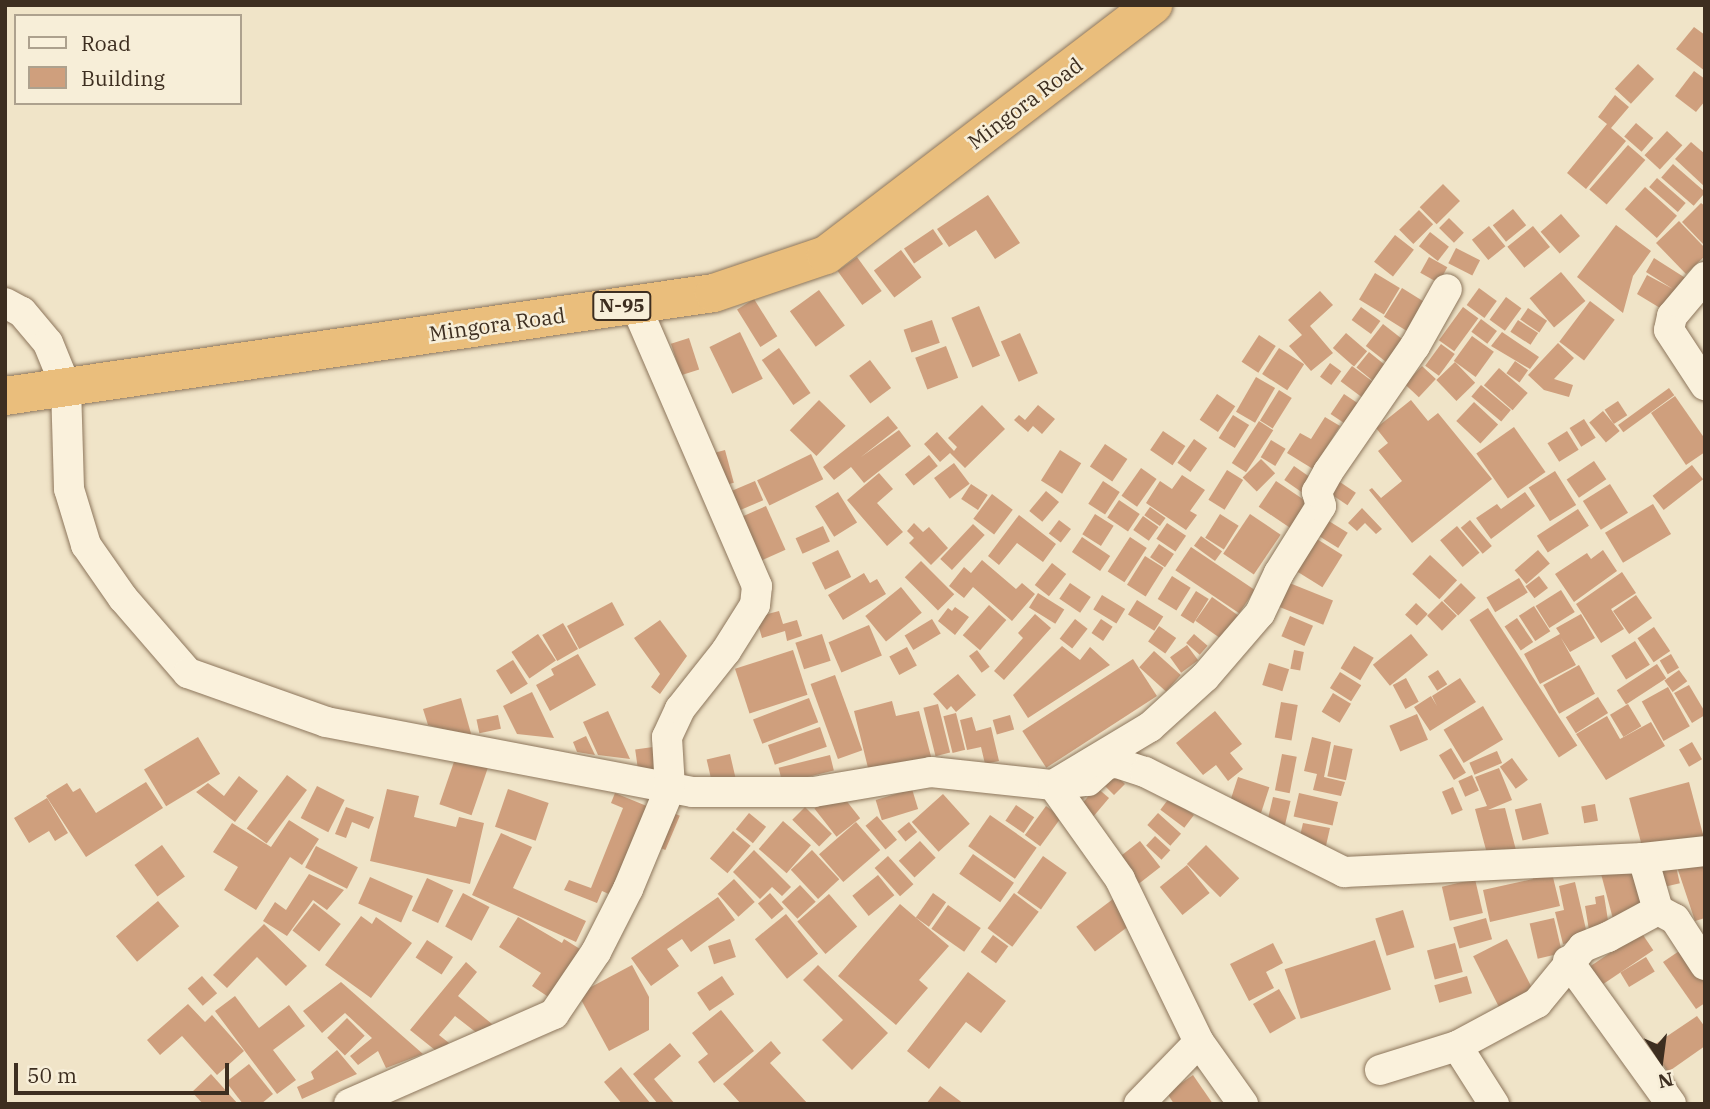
<!DOCTYPE html>
<html>
<head>
<meta charset="utf-8">
<style>
  body { margin:0 }
  #map { position:relative; width:1710px; height:1109px; overflow:hidden; background:#f0e4c8; font-family:"IBM Plex Serif",serif }
  div>[style] { position:absolute }
  [style*='--x'] { left:calc(var(--x)*1px); top:calc(var(--y)*1px); width:calc(var(--w)*1px); rotate:calc(var(--a)*1deg) }
  .building>* { inset:0; background:#cf9f7d; transform-origin:0 0 }
  .roads { filter:drop-shadow(0 0 2px #8d765c) drop-shadow(0 0 2px #8d765c) }
  .minor>* { height:30px; margin:-15px; padding:0 15px; transform-origin:15px; border-radius:15px; background:#faf1dc }
  .trunk>* { height:38px; margin:-19px; padding:0 19px; transform-origin:19px; border-radius:19px; background:#eabe7c }
  span { translate:-50% -50%; white-space:nowrap; text-align:center; line-height:1.15; -webkit-text-stroke:5px #f7eed8; paint-order:stroke }
  .shield-label span { padding:2px 5px; background:#f7eed8; border:2px solid; border-radius:5px; -webkit-text-stroke-width:0 }
  .shield-label { font-size:19px; color:#3d2e20; font-weight:700 }
  .street-label { font-size:21px; color:#3d2e20 }
  .frame { position:absolute; inset:0; border:7px solid #3d2e20; pointer-events:none }
  .legend { position:absolute; left:14px; top:14px; width:228px; height:91px; box-sizing:border-box; background:#f7eed8; border:2px solid #ada18e; margin:0; padding:9px 12px; list-style:none; font-size:21px; color:#3d2e20 }
  .legend li { display:flex; align-items:center; gap:14px; height:35px }
  .legend b { width:35px; border:2px solid #ada18e }
  .north { position:absolute; left:1626px; top:1025px; width:70px; height:70px; -webkit-text-stroke:5px #f7eed8; paint-order:stroke; rotate:167deg; font-size:19px; font-weight:700; line-height:28px; text-align:center; color:#3d2e20 }
  .north::after { content:''; display:block; margin:auto; width:24px; height:32px; background:#3d2e20; clip-path:polygon(50% 0,100% 100%,50% 72%,0 100%) }
  .scale { position:absolute; left:14px; top:1063px; width:215px; height:32px; box-sizing:border-box; border:4px solid #3d2e20; border-top:0; padding-left:9px; font-size:21px; line-height:24px; white-space:nowrap; color:#3d2e20; -webkit-text-stroke:5px #f7eed8; paint-order:stroke }
</style>
</head>
<body>
<div id="map">
  <div class="building">
    <i style="clip-path:polygon(1694px 27px,1705px 35px,1705px 71px,1676px 49px)"></i>
    <i style="left:1638px;top:64px;width:22px;height:34px;rotate:43deg"></i>
    <i style="clip-path:polygon(1694px 71px,1705px 79px,1705px 101px,1696px 112px,1675px 96px)"></i>
    <i style="clip-path:polygon(1615px 95px,1629px 107px,1611px 128px,1626px 141px,1586px 189px,1567px 173px,1607px 124px,1598px 117px)"></i>
    <i style="left:1636px;top:123px;width:23px;height:18px;rotate:41deg"></i>
    <i style="left:1667px;top:131px;width:21px;height:33px;rotate:43deg"></i>
    <i style="clip-path:polygon(1691px 142px,1705px 154px,1705px 187px,1675px 159px)"></i>
    <i style="left:1628px;top:145px;width:23px;height:59px;rotate:41deg"></i>
    <i style="left:1673px;top:164px;width:43px;height:18px;rotate:41deg"></i>
    <i style="left:1657px;top:178px;width:38px;height:12px;rotate:41deg"></i>
    <i style="left:1443px;top:184px;width:24px;height:33px;rotate:45deg"></i>
    <i style="left:1645px;top:187px;width:43px;height:30px;rotate:42deg"></i>
    <i style="clip-path:polygon(988px 195px,1020px 243px,995px 259px,976px 230px,949px 247px,937px 229px)"></i>
    <i style="clip-path:polygon(1701px 203px,1705px 206px,1705px 246px,1682px 222px)"></i>
    <i style="left:1513px;top:209px;width:21px;height:26px;rotate:51deg"></i>
    <i style="left:1419px;top:210px;width:20px;height:28px;rotate:45deg"></i>
    <i style="left:1561px;top:214px;width:29px;height:27px;rotate:49deg"></i>
    <i style="left:1449px;top:218px;width:21px;height:14px;rotate:45deg"></i>
    <i style="clip-path:polygon(1679px 221px,1705px 248px,1705px 256px,1686px 274px,1656px 243px)"></i>
    <i style="clip-path:polygon(1616px 225px,1651px 251px,1633px 276px,1623px 313px,1577px 277px)"></i>
    <i style="left:1489px;top:226px;width:26px;height:22px;rotate:51deg"></i>
    <i style="left:1533px;top:226px;width:27px;height:33px;rotate:51deg"></i>
    <i style="left:933px;top:229px;width:18px;height:35px;rotate:56deg"></i>
    <i style="left:1430px;top:232px;width:24px;height:18px;rotate:38deg"></i>
    <i style="left:1395px;top:235px;width:24px;height:34px;rotate:38deg"></i>
    <i style="left:1456px;top:248px;width:27px;height:17px;rotate:27deg"></i>
    <i style="left:901px;top:250px;width:34px;height:34px;rotate:53deg"></i>
    <i style="left:857px;top:257px;width:42px;height:24px;rotate:54deg"></i>
    <i style="left:1429px;top:257px;width:21px;height:18px;rotate:29deg"></i>
    <i style="clip-path:polygon(1654px 258px,1687px 279px,1665px 311px,1637px 294px,1647px 275px,1673px 289px,1646px 272px)"></i>
    <i style="left:1561px;top:272px;width:38px;height:41px;rotate:50deg"></i>
    <i style="left:1375px;top:273px;width:29px;height:31px;rotate:31deg"></i>
    <i style="left:1402px;top:288px;width:34px;height:34px;rotate:32deg"></i>
    <i style="left:1479px;top:288px;width:22px;height:21px;rotate:36deg"></i>
    <i style="left:819px;top:290px;width:44px;height:36px;rotate:54deg"></i>
    <i style="clip-path:polygon(1320px 291px,1333px 305px,1310px 326px,1333px 353px,1311px 371px,1289px 346px,1302px 335px,1288px 320px)"></i>
    <i style="left:1506px;top:297px;width:19px;height:28px;rotate:36deg"></i>
    <i style="left:754px;top:299px;width:44px;height:20px;rotate:58deg"></i>
    <i style="left:1590px;top:301px;width:31px;height:51px;rotate:37deg"></i>
    <i style="left:979px;top:306px;width:54px;height:30px;rotate:67deg"></i>
    <i style="left:1361px;top:307px;width:24px;height:16px;rotate:36deg"></i>
    <i style="left:1463px;top:307px;width:19px;height:41px;rotate:36deg"></i>
    <i style="left:1528px;top:308px;width:23px;height:14px;rotate:34deg"></i>
    <i style="left:1481px;top:319px;width:20px;height:16px;rotate:37deg"></i>
    <i style="left:932px;top:320px;width:24px;height:30px;rotate:71deg"></i>
    <i style="left:1518px;top:320px;width:24px;height:14px;rotate:33deg"></i>
    <i style="left:1383px;top:324px;width:34px;height:28px;rotate:38deg"></i>
    <i style="left:740px;top:332px;width:52px;height:34px;rotate:64deg"></i>
    <i style="clip-path:polygon(1502px 332px,1539px 357px,1530px 369px,1491px 346px)"></i>
    <i style="left:1020px;top:333px;width:44px;height:21px;rotate:66deg"></i>
    <i style="left:1346px;top:333px;width:28px;height:20px;rotate:41deg"></i>
    <i style="left:1259px;top:335px;width:20px;height:32px;rotate:33deg"></i>
    <i style="left:1472px;top:336px;width:27px;height:31px;rotate:36deg"></i>
    <i style="left:689px;top:338px;width:33px;height:19px;rotate:72deg"></i>
    <i style="clip-path:polygon(1558px 343px,1574px 358px,1554px 379px,1573px 385px,1569px 397px,1544px 390px,1528px 375px)"></i>
    <i style="left:1441px;top:344px;width:17px;height:27px;rotate:36deg"></i>
    <i style="left:946px;top:346px;width:34px;height:33px;rotate:69deg"></i>
    <i style="left:779px;top:348px;width:55px;height:21px;rotate:55deg"></i>
    <i style="left:1279px;top:348px;width:30px;height:31px;rotate:33deg"></i>
    <i style="left:1369px;top:352px;width:27px;height:20px;rotate:39deg"></i>
    <i style="left:870px;top:360px;width:35px;height:26px;rotate:53deg"></i>
    <i style="left:1515px;top:361px;width:16px;height:15px;rotate:35deg"></i>
    <i style="left:1455px;top:362px;width:29px;height:26px;rotate:46deg"></i>
    <i style="left:1330px;top:363px;width:14px;height:17px;rotate:36deg"></i>
    <i style="left:1352px;top:366px;width:30px;height:19px;rotate:37deg"></i>
    <i style="left:1422px;top:366px;width:19px;height:25px;rotate:43deg"></i>
    <i style="left:1499px;top:368px;width:38px;height:23px;rotate:41deg"></i>
    <i style="left:1256px;top:377px;width:22px;height:40px;rotate:30deg"></i>
    <i style="left:1481px;top:385px;width:39px;height:15px;rotate:40deg"></i>
    <i style="left:1669px;top:388px;width:9px;height:63px;rotate:54deg"></i>
    <i style="left:1279px;top:390px;width:15px;height:36px;rotate:32deg"></i>
    <i style="left:1217px;top:394px;width:22px;height:31px;rotate:34deg"></i>
    <i style="left:1344px;top:394px;width:23px;height:24px;rotate:34deg"></i>
    <i style="clip-path:polygon(1675px 396px,1705px 439px,1705px 452px,1686px 465px,1651px 413px)"></i>
    <i style="left:819px;top:400px;width:37px;height:42px;rotate:44deg"></i>
    <i style="clip-path:polygon(1411px 400px,1428px 421px,1438px 413px,1492px 479px,1412px 543px,1369px 490px,1372px 488px,1381px 498px,1402px 481px,1378px 451px,1388px 443px,1376px 428px)"></i>
    <i style="left:1618px;top:401px;width:17px;height:16px;rotate:57deg"></i>
    <i style="left:1474px;top:402px;width:33px;height:26px;rotate:43deg"></i>
    <i style="clip-path:polygon(982px 405px,1005px 429px,965px 468px,950px 453px,940px 462px,924px 444px,937px 432px,954px 451px,957px 447px,948px 438px)"></i>
    <i style="clip-path:polygon(1038px 405px,1055px 419px,1042px 434px,1033px 426px,1028px 432px,1014px 420px,1019px 415px,1025px 420px)"></i>
    <i style="left:1603px;top:411px;width:26px;height:18px;rotate:50deg"></i>
    <i style="left:1233px;top:415px;width:19px;height:27px;rotate:32deg"></i>
    <i style="clip-path:polygon(888px 416px,898px 428px,861px 457px,899px 430px,911px 446px,864px 483px,851px 467px,834px 480px,823px 467px)"></i>
    <i style="clip-path:polygon(1325px 417px,1340px 426px,1313px 469px,1287px 453px,1300px 433px,1311px 439px)"></i>
    <i style="left:1584px;top:419px;width:22px;height:17px;rotate:58deg"></i>
    <i style="left:1259px;top:421px;width:17px;height:50px;rotate:33deg"></i>
    <i style="left:1514px;top:427px;width:55px;height:46px;rotate:55deg"></i>
    <i style="left:1163px;top:431px;width:27px;height:23px;rotate:34deg"></i>
    <i style="left:1567px;top:431px;width:22px;height:23px;rotate:58deg"></i>
    <i style="left:1194px;top:439px;width:16px;height:29px;rotate:35deg"></i>
    <i style="left:1271px;top:440px;width:17px;height:20px;rotate:31deg"></i>
    <i style="left:1105px;top:444px;width:27px;height:27px;rotate:34deg"></i>
    <i style="left:725px;top:450px;width:34px;height:18px;rotate:75deg"></i>
    <i style="left:1060px;top:450px;width:25px;height:36px;rotate:32deg"></i>
    <i style="left:811px;top:454px;width:28px;height:60px;rotate:64deg"></i>
    <i style="left:929px;top:455px;width:14px;height:31px;rotate:51deg"></i>
    <i style="left:1261px;top:459px;width:20px;height:26px;rotate:45deg"></i>
    <i style="left:1594px;top:461px;width:22px;height:33px;rotate:56deg"></i>
    <i style="left:954px;top:463px;width:26px;height:25px;rotate:53deg"></i>
    <i style="left:1692px;top:465px;width:18px;height:50px;rotate:52deg"></i>
    <i style="left:1294px;top:466px;width:24px;height:17px;rotate:35deg"></i>
    <i style="left:1141px;top:468px;width:19px;height:34px;rotate:35deg"></i>
    <i style="left:1227px;top:470px;width:19px;height:35px;rotate:32deg"></i>
    <i style="left:1555px;top:471px;width:40px;height:31px;rotate:58deg"></i>
    <i style="clip-path:polygon(879px 473px,893px 489px,877px 503px,903px 532px,887px 546px,847px 500px)"></i>
    <i style="clip-path:polygon(1182px 475px,1205px 490px,1190px 511px,1197px 515px,1186px 530px,1146px 503px,1160px 481px,1172px 489px)"></i>
    <i style="left:1331px;top:476px;width:30px;height:15px;rotate:34deg"></i>
    <i style="left:755px;top:481px;width:21px;height:39px;rotate:67deg"></i>
    <i style="left:1103px;top:481px;width:20px;height:27px;rotate:33deg"></i>
    <i style="left:1276px;top:481px;width:43px;height:31px;rotate:34deg"></i>
    <i style="left:971px;top:484px;width:20px;height:18px;rotate:33deg"></i>
    <i style="left:1610px;top:484px;width:34px;height:32px;rotate:58deg"></i>
    <i style="left:1046px;top:491px;width:17px;height:26px;rotate:40deg"></i>
    <i style="left:838px;top:492px;width:36px;height:27px;rotate:58deg"></i>
    <i style="clip-path:polygon(1525px 492px,1535px 506px,1491px 539px,1476px 518px,1497px 504px,1501px 509px)"></i>
    <i style="left:992px;top:494px;width:26px;height:31px;rotate:37deg"></i>
    <i style="left:1119px;top:500px;width:25px;height:21px;rotate:34deg"></i>
    <i style="left:1653px;top:504px;width:35px;height:56px;rotate:59deg"></i>
    <i style="left:766px;top:506px;width:48px;height:38px;rotate:66deg"></i>
    <i style="left:1150px;top:507px;width:19px;height:10px;rotate:35deg"></i>
    <i style="clip-path:polygon(1362px 508px,1382px 529px,1376px 534px,1365px 523px,1357px 531px,1348px 523px)"></i>
    <i style="left:1578px;top:509px;width:20px;height:49px;rotate:57deg"></i>
    <i style="left:1095px;top:514px;width:22px;height:24px;rotate:32deg"></i>
    <i style="left:1220px;top:514px;width:22px;height:28px;rotate:32deg"></i>
    <i style="left:1250px;top:514px;width:37px;height:48px;rotate:34deg"></i>
    <i style="clip-path:polygon(1019px 515px,1056px 544px,1043px 562px,1017px 543px,999px 565px,988px 556px)"></i>
    <i style="left:1143px;top:516px;width:19px;height:17px;rotate:35deg"></i>
    <i style="left:1324px;top:518px;width:28px;height:18px;rotate:32deg"></i>
    <i style="left:1059px;top:520px;width:15px;height:17px;rotate:37deg"></i>
    <i style="left:1470px;top:520px;width:34px;height:12px;rotate:50deg"></i>
    <i style="clip-path:polygon(914px 523px,923px 532px,929px 527px,948px 548px,931px 565px,909px 543px,914px 538px,907px 531px)"></i>
    <i style="left:1167px;top:523px;width:23px;height:19px;rotate:34deg"></i>
    <i style="left:973px;top:524px;width:16px;height:48px;rotate:43deg"></i>
    <i style="left:823px;top:526px;width:17px;height:30px;rotate:66deg"></i>
    <i style="left:1457px;top:526px;width:35px;height:22px;rotate:50deg"></i>
    <i style="left:1201px;top:536px;width:26px;height:12px;rotate:36deg"></i>
    <i style="left:1312px;top:536px;width:36px;height:38px;rotate:32deg"></i>
    <i style="left:1082px;top:537px;width:34px;height:18px;rotate:34deg"></i>
    <i style="left:1130px;top:537px;width:20px;height:41px;rotate:33deg"></i>
    <i style="left:1159px;top:544px;width:18px;height:16px;rotate:34deg"></i>
    <i style="left:1191px;top:547px;width:77px;height:28px;rotate:34deg"></i>
    <i style="left:838px;top:550px;width:30px;height:29px;rotate:64deg"></i>
    <i style="left:1538px;top:550px;width:18px;height:31px;rotate:49deg"></i>
    <i style="clip-path:polygon(1603px 550px,1617px 571px,1574px 602px,1555px 574px,1587px 553px,1591px 559px)"></i>
    <i style="left:1430px;top:555px;width:37px;height:26px;rotate:43deg"></i>
    <i style="left:1145px;top:556px;width:22px;height:34px;rotate:32deg"></i>
    <i style="clip-path:polygon(982px 560px,1016px 589px,1022px 583px,1035px 594px,1012px 621px,973px 587px,964px 598px,949px 586px,964px 567px,971px 573px)"></i>
    <i style="left:921px;top:561px;width:47px;height:23px;rotate:45deg"></i>
    <i style="left:1052px;top:563px;width:18px;height:28px;rotate:38deg"></i>
    <i style="clip-path:polygon(1622px 572px,1636px 593px,1611px 609px,1624px 629px,1601px 643px,1576px 604px)"></i>
    <i style="clip-path:polygon(864px 573px,870px 583px,877px 579px,886px 594px,843px 620px,828px 595px)"></i>
    <i style="left:1172px;top:576px;width:22px;height:27px;rotate:32deg"></i>
    <i style="left:1539px;top:576px;width:15px;height:17px;rotate:53deg"></i>
    <i style="left:1519px;top:578px;width:17px;height:38px;rotate:59deg"></i>
    <i style="left:1282px;top:580px;width:55px;height:26px;rotate:22deg"></i>
    <i style="left:1070px;top:583px;width:25px;height:19px;rotate:34deg"></i>
    <i style="left:1461px;top:583px;width:21px;height:25px;rotate:45deg"></i>
    <i style="left:901px;top:587px;width:33px;height:46px;rotate:51deg"></i>
    <i style="left:1561px;top:590px;width:26px;height:30px;rotate:58deg"></i>
    <i style="left:1196px;top:591px;width:15px;height:29px;rotate:32deg"></i>
    <i style="left:1038px;top:593px;width:31px;height:17px;rotate:32deg"></i>
    <i style="left:1102px;top:595px;width:27px;height:17px;rotate:31deg"></i>
    <i style="left:1636px;top:595px;width:28px;height:28px;rotate:55deg"></i>
    <i style="left:1212px;top:597px;width:33px;height:29px;rotate:35deg"></i>
    <i style="left:1137px;top:600px;width:31px;height:17px;rotate:32deg"></i>
    <i style="left:1442px;top:601px;width:21px;height:21px;rotate:45deg"></i>
    <i style="left:612px;top:602px;width:26px;height:51px;rotate:62deg"></i>
    <i style="left:1416px;top:603px;width:16px;height:16px;rotate:43deg"></i>
    <i style="left:989px;top:605px;width:23px;height:40px;rotate:41deg"></i>
    <i style="left:1534px;top:606px;width:30px;height:18px;rotate:57deg"></i>
    <i style="clip-path:polygon(955px 607px,969px 617px,955px 635px,938px 621px,948px 608px,952px 611px)"></i>
    <i style="left:1488px;top:608px;width:164px;height:22px;rotate:57deg"></i>
    <i style="clip-path:polygon(779px 611px,783px 624px,797px 620px,802px 636px,787px 641px,785px 631px,762px 638px,756px 617px)"></i>
    <i style="clip-path:polygon(1035px 614px,1051px 628px,1004px 680px,994px 671px,1023px 638px,1018px 633px)"></i>
    <i style="clip-path:polygon(1581px 614px,1595px 638px,1570px 652px,1561px 638px,1576px 665px,1540px 684px,1524px 654px,1560px 634px,1556px 628px)"></i>
    <i style="left:1290px;top:616px;width:25px;height:22px;rotate:23deg"></i>
    <i style="left:1517px;top:618px;width:29px;height:15px;rotate:56deg"></i>
    <i style="left:932px;top:619px;width:17px;height:32px;rotate:59deg"></i>
    <i style="left:1075px;top:619px;width:16px;height:25px;rotate:38deg"></i>
    <i style="left:1101px;top:619px;width:14px;height:17px;rotate:34deg"></i>
    <i style="clip-path:polygon(660px 620px,687px 656px,660px 694px,651px 687px,660px 674px,634px 638px)"></i>
    <i style="left:563px;top:623px;width:30px;height:24px;rotate:60deg"></i>
    <i style="left:869px;top:625px;width:33px;height:44px;rotate:67deg"></i>
    <i style="left:1159px;top:626px;width:21px;height:19px;rotate:35deg"></i>
    <i style="left:1654px;top:627px;width:29px;height:20px;rotate:56deg"></i>
    <i style="left:538px;top:634px;width:32px;height:32px;rotate:56deg"></i>
    <i style="left:822px;top:634px;width:28px;height:28px;rotate:72deg"></i>
    <i style="left:1194px;top:634px;width:18px;height:12px;rotate:41deg"></i>
    <i style="left:1411px;top:634px;width:27px;height:49px;rotate:51deg"></i>
    <i style="left:1635px;top:641px;width:28px;height:28px;rotate:58deg"></i>
    <i style="left:1187px;top:645px;width:19px;height:21px;rotate:54deg"></i>
    <i style="clip-path:polygon(1062px 646px,1080px 660px,1090px 647px,1110px 665px,1028px 718px,1013px 695px)"></i>
    <i style="left:1354px;top:646px;width:23px;height:26px;rotate:31deg"></i>
    <i style="left:907px;top:647px;width:21px;height:20px;rotate:62deg"></i>
    <i style="left:793px;top:650px;width:47px;height:61px;rotate:72deg"></i>
    <i style="left:977px;top:650px;width:21px;height:10px;rotate:53deg"></i>
    <i style="left:1294px;top:650px;width:10px;height:19px;rotate:11deg"></i>
    <i style="left:1154px;top:651px;width:36px;height:22px;rotate:42deg"></i>
    <i style="clip-path:polygon(578px 654px,596px 685px,550px 711px,536px 685px,554px 675px,551px 669px)"></i>
    <i style="left:1671px;top:654px;width:16px;height:13px;rotate:60deg"></i>
    <i style="left:1133px;top:659px;width:44px;height:132px;rotate:57deg"></i>
    <i style="left:513px;top:660px;width:28px;height:20px;rotate:58deg"></i>
    <i style="left:1269px;top:663px;width:21px;height:23px;rotate:17deg"></i>
    <i style="left:1657px;top:664px;width:17px;height:48px;rotate:57deg"></i>
    <i style="left:1579px;top:665px;width:33px;height:41px;rotate:61deg"></i>
    <i style="left:1438px;top:670px;width:17px;height:12px;rotate:57deg"></i>
    <i style="left:1679px;top:670px;width:14px;height:18px;rotate:54deg"></i>
    <i style="left:1340px;top:672px;width:25px;height:19px;rotate:32deg"></i>
    <i style="clip-path:polygon(958px 674px,976px 695px,956px 712px,951px 706px,947px 710px,933px 694px)"></i>
    <i style="left:835px;top:675px;width:80px;height:26px;rotate:70deg"></i>
    <i style="left:1406px;top:678px;width:27px;height:15px;rotate:62deg"></i>
    <i style="clip-path:polygon(1460px 678px,1476px 702px,1430px 731px,1414px 707px,1431px 696px,1437px 706px,1432px 696px)"></i>
    <i style="clip-path:polygon(1689px 685px,1705px 712px,1705px 715px,1692px 723px,1674px 693px)"></i>
    <i style="left:1668px;top:687px;width:45px;height:30px;rotate:61deg"></i>
    <i style="clip-path:polygon(532px 692px,554px 738px,517px 734px,503px 706px)"></i>
    <i style="left:1333px;top:693px;width:21px;height:22px;rotate:31deg"></i>
    <i style="left:1598px;top:697px;width:19px;height:38px;rotate:58deg"></i>
    <i style="clip-path:polygon(461px 698px,472px 737px,428px 725px,423px 709px)"></i>
    <i style="left:809px;top:698px;width:26px;height:60px;rotate:69deg"></i>
    <i style="clip-path:polygon(892px 701px,896px 716px,919px 711px,933px 764px,871px 780px,854px 711px)"></i>
    <i style="left:1281px;top:702px;width:17px;height:36px;rotate:10deg"></i>
    <i style="left:938px;top:704px;width:50px;height:15px;rotate:76deg"></i>
    <i style="left:1628px;top:704px;width:26px;height:21px;rotate:59deg"></i>
    <i style="left:1483px;top:706px;width:39px;height:46px;rotate:59deg"></i>
    <i style="clip-path:polygon(608px 711px,630px 759px,598px 755px,583px 722px)"></i>
    <i style="clip-path:polygon(1215px 711px,1242px 744px,1230px 753px,1243px 769px,1228px 781px,1216px 765px,1203px 775px,1176px 743px)"></i>
    <i style="left:956px;top:713px;width:38px;height:13px;rotate:76deg"></i>
    <i style="left:1417px;top:714px;width:28px;height:30px;rotate:67deg"></i>
    <i style="left:498px;top:715px;width:14px;height:22px;rotate:78deg"></i>
    <i style="left:1010px;top:715px;width:15px;height:18px;rotate:74deg"></i>
    <i style="clip-path:polygon(1607px 716px,1620px 739px,1651px 722px,1665px 746px,1606px 780px,1576px 734px)"></i>
    <i style="clip-path:polygon(972px 717px,976px 731px,991px 727px,999px 761px,985px 764px,981px 747px,967px 750px,960px 720px)"></i>
    <i style="left:820px;top:727px;width:21px;height:55px;rotate:71deg"></i>
    <i style="clip-path:polygon(586px 736px,595px 755px,577px 752px,573px 742px)"></i>
    <i style="left:198px;top:737px;width:43px;height:63px;rotate:59deg"></i>
    <i style="clip-path:polygon(1312px 737px,1331px 742px,1324px 777px,1345px 782px,1341px 796px,1313px 790px,1317px 774px,1304px 771px)"></i>
    <i style="left:1692px;top:742px;width:20px;height:15px;rotate:60deg"></i>
    <i style="left:1334px;top:745px;width:19px;height:32px;rotate:12deg"></i>
    <i style="left:653px;top:747px;width:22px;height:18px;rotate:82deg"></i>
    <i style="left:1451px;top:748px;width:29px;height:14px;rotate:59deg"></i>
    <i style="left:1497px;top:751px;width:13px;height:30px;rotate:67deg"></i>
    <i style="left:730px;top:754px;width:26px;height:24px;rotate:77deg"></i>
    <i style="left:1282px;top:754px;width:15px;height:37px;rotate:11deg"></i>
    <i style="left:830px;top:755px;width:16px;height:53px;rotate:76deg"></i>
    <i style="left:456px;top:756px;width:34px;height:51px;rotate:19deg"></i>
    <i style="left:1512px;top:758px;width:27px;height:15px;rotate:54deg"></i>
    <i style="clip-path:polygon(1499px 768px,1512px 800px,1488px 810px,1505px 808px,1517px 854px,1489px 861px,1475px 809px,1487px 806px,1475px 777px)"></i>
    <i style="clip-path:polygon(1123px 774px,1119px 778px,1125px 784px,1114px 795px,1101px 782px)"></i>
    <i style="left:287px;top:775px;width:25px;height:67px;rotate:37deg"></i>
    <i style="left:1472px;top:775px;width:17px;height:15px;rotate:66deg"></i>
    <i style="clip-path:polygon(239px 776px,258px 791px,235px 822px,196px 792px,208px 783px,224px 796px)"></i>
    <i style="left:1238px;top:777px;width:33px;height:36px;rotate:18deg"></i>
    <i style="clip-path:polygon(146px 782px,163px 808px,86px 857px,46px 796px,67px 783px,73px 792px,80px 788px,96px 813px)"></i>
    <i style="left:1689px;top:782px;width:60px;height:62px;rotate:75deg"></i>
    <i style="left:317px;top:786px;width:31px;height:36px;rotate:27deg"></i>
    <i style="left:1096px;top:787px;width:17px;height:26px;rotate:40deg"></i>
    <i style="left:1453px;top:787px;width:25px;height:12px;rotate:67deg"></i>
    <i style="clip-path:polygon(387px 789px,419px 796px,414px 817px,456px 827px,459px 817px,484px 823px,470px 884px,370px 861px)"></i>
    <i style="left:508px;top:789px;width:43px;height:40px;rotate:19deg"></i>
    <i style="left:912px;top:789px;width:21px;height:38px;rotate:73deg"></i>
    <i style="left:838px;top:790px;width:36px;height:30px;rotate:52deg"></i>
    <i style="clip-path:polygon(615px 793px,654px 809px,618px 898px,602px 891px,597px 903px,564px 890px,569px 880px,591px 888px,623px 808px,611px 803px)"></i>
    <i style="left:1299px;top:793px;width:40px;height:24px;rotate:13deg"></i>
    <i style="left:943px;top:794px;width:40px;height:42px;rotate:48deg"></i>
    <i style="left:1170px;top:797px;width:30px;height:16px;rotate:37deg"></i>
    <i style="left:1273px;top:797px;width:18px;height:27px;rotate:13deg"></i>
    <i style="clip-path:polygon(47px 798px,68px 833px,55px 841px,49px 831px,29px 843px,14px 818px)"></i>
    <i style="left:1541px;top:803px;width:32px;height:27px;rotate:76deg"></i>
    <i style="left:1595px;top:804px;width:17px;height:14px;rotate:80deg"></i>
    <i style="left:1016px;top:805px;width:22px;height:19px;rotate:34deg"></i>
    <i style="left:1046px;top:806px;width:19px;height:36px;rotate:36deg"></i>
    <i style="clip-path:polygon(346px 807px,374px 817px,369px 829px,352px 822px,346px 838px,335px 834px)"></i>
    <i style="left:805px;top:807px;width:38px;height:18px;rotate:45deg"></i>
    <i style="left:666px;top:810px;width:15px;height:37px;rotate:23deg"></i>
    <i style="left:749px;top:813px;width:22px;height:21px;rotate:39deg"></i>
    <i style="left:1158px;top:813px;width:31px;height:16px;rotate:42deg"></i>
    <i style="left:990px;top:815px;width:57px;height:38px;rotate:35deg"></i>
    <i style="left:877px;top:816px;width:31px;height:15px;rotate:50deg"></i>
    <i style="clip-path:polygon(289px 820px,319px 839px,302px 865px,290px 857px,256px 910px,224px 890px,238px 867px,213px 852px,232px 823px,271px 847px)"></i>
    <i style="left:783px;top:821px;width:37px;height:37px;rotate:41deg"></i>
    <i style="left:856px;top:822px;width:37px;height:49px;rotate:49deg"></i>
    <i style="left:909px;top:822px;width:13px;height:15px;rotate:51deg"></i>
    <i style="clip-path:polygon(1303px 823px,1330px 828px,1323px 859px,1299px 840px)"></i>
    <i style="left:733px;top:831px;width:23px;height:36px;rotate:40deg"></i>
    <i style="clip-path:polygon(501px 833px,532px 847px,513px 888px,586px 921px,576px 942px,472px 895px)"></i>
    <i style="left:1155px;top:836px;width:21px;height:13px;rotate:43deg"></i>
    <i style="left:920px;top:841px;width:23px;height:29px;rotate:47deg"></i>
    <i style="left:1140px;top:841px;width:33px;height:31px;rotate:52deg"></i>
    <i style="left:162px;top:845px;width:39px;height:34px;rotate:54deg"></i>
    <i style="left:1206px;top:845px;width:47px;height:27px;rotate:45deg"></i>
    <i style="left:316px;top:846px;width:47px;height:24px;rotate:27deg"></i>
    <i style="clip-path:polygon(754px 850px,791px 887px,782px 896px,772px 887px,760px 899px,733px 872px)"></i>
    <i style="left:812px;top:850px;width:40px;height:29px;rotate:47deg"></i>
    <i style="left:973px;top:854px;width:50px;height:24px;rotate:35deg"></i>
    <i style="clip-path:polygon(1705px 855px,1705px 918px,1695px 921px,1676px 864px)"></i>
    <i style="left:888px;top:856px;width:38px;height:18px;rotate:48deg"></i>
    <i style="left:1043px;top:856px;width:29px;height:45px;rotate:35deg"></i>
    <i style="left:1674px;top:858px;width:26px;height:24px;rotate:77deg"></i>
    <i style="left:1641px;top:861px;width:50px;height:42px;rotate:75deg"></i>
    <i style="left:1187px;top:865px;width:36px;height:35px;rotate:51deg"></i>
    <i style="clip-path:polygon(1551px 869px,1560px 906px,1490px 922px,1483px 890px,1533px 879px,1532px 874px)"></i>
    <i style="clip-path:polygon(309px 874px,344px 890px,327px 910px,313px 900px,287px 936px,263px 921px,275px 902px,286px 910px)"></i>
    <i style="left:878px;top:875px;width:26px;height:33px;rotate:51deg"></i>
    <i style="left:370px;top:877px;width:47px;height:29px;rotate:24deg"></i>
    <i style="left:427px;top:878px;width:29px;height:36px;rotate:25deg"></i>
    <i style="left:734px;top:879px;width:31px;height:22px;rotate:48deg"></i>
    <i style="left:1475px;top:879px;width:35px;height:34px;rotate:77deg"></i>
    <i style="clip-path:polygon(1575px 882px,1588px 938px,1563px 944px,1555px 912px,1564px 910px,1559px 886px)"></i>
    <i style="left:800px;top:885px;width:23px;height:25px;rotate:47deg"></i>
    <i style="left:463px;top:893px;width:30px;height:38px;rotate:28deg"></i>
    <i style="left:770px;top:893px;width:21px;height:16px;rotate:49deg"></i>
    <i style="left:933px;top:893px;width:16px;height:30px;rotate:35deg"></i>
    <i style="left:1014px;top:893px;width:31px;height:44px;rotate:37deg"></i>
    <i style="left:829px;top:894px;width:43px;height:42px;rotate:49deg"></i>
    <i style="clip-path:polygon(1604px 895px,1610px 933px,1590px 936px,1585px 906px,1596px 904px,1595px 897px)"></i>
    <i style="left:1117px;top:896px;width:31px;height:51px;rotate:53deg"></i>
    <i style="clip-path:polygon(718px 897px,735px 920px,691px 952px,682px 939px,667px 949px,679px 966px,651px 986px,631px 958px)"></i>
    <i style="left:158px;top:901px;width:33px;height:55px;rotate:50deg"></i>
    <i style="left:314px;top:903px;width:34px;height:35px;rotate:38deg"></i>
    <i style="clip-path:polygon(900px 904px,949px 946px,919px 980px,928px 988px,896px 1025px,838px 976px)"></i>
    <i style="left:948px;top:905px;width:40px;height:29px;rotate:35deg"></i>
    <i style="left:1403px;top:910px;width:39px;height:29px;rotate:73deg"></i>
    <i style="left:786px;top:914px;width:51px;height:40px;rotate:51deg"></i>
    <i style="clip-path:polygon(361px 916px,372px 924px,376px 917px,412px 943px,371px 998px,325px 965px)"></i>
    <i style="clip-path:polygon(518px 917px,562px 943px,564px 939px,580px 949px,550px 998px,532px 986px,541px 973px,499px 947px)"></i>
    <i style="left:1486px;top:918px;width:22px;height:34px;rotate:74deg"></i>
    <i style="left:1554px;top:918px;width:36px;height:25px;rotate:77deg"></i>
    <i style="clip-path:polygon(264px 924px,307px 966px,286px 986px,257px 957px,227px 988px,213px 975px)"></i>
    <i style="left:1641px;top:932px;width:22px;height:63px;rotate:56deg"></i>
    <i style="left:993px;top:935px;width:19px;height:21px;rotate:36deg"></i>
    <i style="left:730px;top:939px;width:19px;height:23px;rotate:72deg"></i>
    <i style="left:1507px;top:939px;width:62px;height:38px;rotate:63deg"></i>
    <i style="left:427px;top:940px;width:31px;height:21px;rotate:33deg"></i>
    <i style="left:1375px;top:940px;width:52px;height:95px;rotate:72deg"></i>
    <i style="clip-path:polygon(1273px 943px,1283px 963px,1266px 972px,1274px 988px,1249px 1001px,1230px 964px)"></i>
    <i style="left:1455px;top:943px;width:30px;height:29px;rotate:75deg"></i>
    <i style="clip-path:polygon(1688px 945px,1705px 968px,1705px 1003px,1696px 1009px,1663px 962px)"></i>
    <i style="left:1646px;top:957px;width:17px;height:30px;rotate:59deg"></i>
    <i style="clip-path:polygon(466px 962px,477px 972px,458px 996px,492px 1024px,482px 1037px,455px 1016px,439px 1035px,449px 1043px,440px 1054px,410px 1030px)"></i>
    <i style="clip-path:polygon(632px 965px,649px 997px,649px 1030px,609px 1051px,578px 994px)"></i>
    <i style="clip-path:polygon(818px 965px,888px 1033px,852px 1070px,822px 1040px,843px 1020px,803px 980px)"></i>
    <i style="clip-path:polygon(968px 972px,1006px 1001px,981px 1033px,966px 1022px,929px 1069px,907px 1051px)"></i>
    <i style="left:202px;top:976px;width:23px;height:19px;rotate:49deg"></i>
    <i style="left:722px;top:976px;width:22px;height:30px;rotate:56deg"></i>
    <i style="left:1467px;top:976px;width:18px;height:34px;rotate:74deg"></i>
    <i style="clip-path:polygon(341px 982px,423px 1054px,386px 1068px,378px 1051px,358px 1065px,350px 1056px,372px 1038px,345px 1013px,322px 1033px,303px 1011px)"></i>
    <i style="left:1279px;top:989px;width:34px;height:30px;rotate:60deg"></i>
    <i style="clip-path:polygon(235px 996px,259px 1028px,289px 1005px,305px 1026px,273px 1050px,296px 1080px,277px 1094px,215px 1011px)"></i>
    <i style="clip-path:polygon(188px 1004px,205px 1022px,212px 1015px,244px 1051px,217px 1075px,182px 1036px,160px 1055px,147px 1040px)"></i>
    <i style="clip-path:polygon(721px 1010px,754px 1051px,714px 1083px,698px 1062px,708px 1054px,692px 1033px)"></i>
    <i style="clip-path:polygon(1697px 1016px,1705px 1027px,1705px 1046px,1668px 1072px,1651px 1047px)"></i>
    <i style="left:347px;top:1018px;width:25px;height:28px;rotate:45deg"></i>
    <i style="clip-path:polygon(771px 1041px,781px 1053px,770px 1063px,808px 1104px,741px 1104px,723px 1084px)"></i>
    <i style="clip-path:polygon(670px 1043px,681px 1056px,654px 1079px,675px 1104px,658px 1104px,633px 1074px)"></i>
    <i style="clip-path:polygon(337px 1050px,357px 1074px,302px 1099px,297px 1087px,314px 1079px,311px 1072px)"></i>
    <i style="clip-path:polygon(249px 1064px,273px 1094px,261px 1104px,243px 1104px,226px 1082px)"></i>
    <i style="clip-path:polygon(621px 1067px,651px 1104px,622px 1104px,604px 1082px)"></i>
    <i style="clip-path:polygon(211px 1074px,238px 1104px,203px 1104px,192px 1092px)"></i>
    <i style="clip-path:polygon(1193px 1075px,1213px 1104px,1174px 1104px,1167px 1093px)"></i>
    <i style="clip-path:polygon(940px 1086px,964px 1104px,926px 1104px)"></i>
  </div>
  <div class="roads">
    <div class="minor">
      <i style="--x:1705;--y:277;--w:51;--a:130.2"></i>
      <i style="--x:1672;--y:316;--w:14;--a:102"></i>
      <i style="--x:1669;--y:330;--w:66;--a:56.8"></i>
      <i style="--x:5;--y:303;--w:19;--a:28"></i>
      <i style="--x:22;--y:312;--w:40;--a:50"></i>
      <i style="--x:48;--y:343;--w:48;--a:67.8"></i>
      <i style="--x:66;--y:387;--w:102;--a:88.3"></i>
      <i style="--x:69;--y:489;--w:59;--a:73.1"></i>
      <i style="--x:86;--y:545;--w:65;--a:55.1"></i>
      <i style="--x:123;--y:598;--w:99;--a:49.1"></i>
      <i style="--x:188;--y:673;--w:146;--a:19.5"></i>
      <i style="--x:326;--y:722;--w:373;--a:10.8"></i>
      <i style="--x:692;--y:792;--w:122;--a:0"></i>
      <i style="--x:814;--y:792;--w:119;--a:-9.7"></i>
      <i style="--x:931;--y:772;--w:123;--a:6.1"></i>
      <i style="--x:1053;--y:785;--w:35;--a:-7"></i>
      <i style="--x:1088;--y:781;--w:25;--a:-42"></i>
      <i style="--x:1107;--y:764;--w:10;--a:-6"></i>
      <i style="--x:1117;--y:763;--w:29;--a:18"></i>
      <i style="--x:1145;--y:772;--w:223;--a:26.7"></i>
      <i style="--x:1344;--y:872;--w:299;--a:-2.7"></i>
      <i style="--x:1643;--y:858;--w:62;--a:-6.4"></i>
      <i style="--x:1643;--y:858;--w:54;--a:73.9"></i>
      <i style="--x:1658;--y:910;--w:19;--a:28"></i>
      <i style="--x:1675;--y:919;--w:55;--a:56.9"></i>
      <i style="--x:1568;--y:961;--w:176;--a:54.2"></i>
      <i style="--x:1457;--y:1046;--w:69;--a:57.5"></i>
      <i style="--x:1380;--y:1070;--w:81;--a:-17.3"></i>
      <i style="--x:1457;--y:1046;--w:91;--a:-28.3"></i>
      <i style="--x:1537;--y:1003;--w:72;--a:-50.6"></i>
      <i style="--x:1583;--y:947;--w:27;--a:-22"></i>
      <i style="--x:1608;--y:937;--w:57;--a:-28.4"></i>
      <i style="--x:349;--y:1104;--w:224;--a:-23.7"></i>
      <i style="--x:554;--y:1014;--w:75;--a:-55.9"></i>
      <i style="--x:596;--y:952;--w:71;--a:-63.1"></i>
      <i style="--x:628;--y:889;--w:109;--a:-67.4"></i>
      <i style="--x:670;--y:788;--w:51;--a:-93.4"></i>
      <i style="--x:667;--y:737;--w:31;--a:-65"></i>
      <i style="--x:680;--y:709;--w:74;--a:-51.6"></i>
      <i style="--x:726;--y:651;--w:54;--a:-57.8"></i>
      <i style="--x:755;--y:605;--w:19;--a:-84"></i>
      <i style="--x:757;--y:586;--w:307;--a:-113.4"></i>
      <i style="--x:1139;--y:1104;--w:86;--a:-45.9"></i>
      <i style="--x:1243;--y:1104;--w:76;--a:-125.4"></i>
      <i style="--x:1199;--y:1042;--w:181;--a:-115.9"></i>
      <i style="--x:1120;--y:879;--w:115;--a:-125.5"></i>
      <i style="--x:1053;--y:785;--w:113;--a:-30.9"></i>
      <i style="--x:1150;--y:727;--w:74;--a:-42.3"></i>
      <i style="--x:1205;--y:677;--w:84;--a:-49.3"></i>
      <i style="--x:1260;--y:613;--w:44;--a:-64.6"></i>
      <i style="--x:1279;--y:573;--w:79;--a:-57.9"></i>
      <i style="--x:1321;--y:506;--w:15;--a:-106"></i>
      <i style="--x:1317;--y:492;--w:23;--a:-61"></i>
      <i style="--x:1328;--y:472;--w:153;--a:-55.4"></i>
      <i style="--x:1415;--y:346;--w:65;--a:-60.7"></i>
    </div>
    <div class="trunk">
      <i style="--x:5;--y:396;--w:716;--a:-8.27"></i>
      <i style="--x:714;--y:293;--w:118;--a:-18.7"></i>
      <i style="--x:826;--y:255;--w:412;--a:-37.4"></i>
    </div>
  </div>
  <div class="shield-label">
    <span style="left:622px;top:306px">N-95</span>
  </div>
  <div class="street-label">
    <span style="left:1025px;top:103px;rotate:-37deg">Mingora Road</span>
    <span style="left:497px;top:324px;rotate:-8deg">Mingora Road</span>
  </div>
  <div class="frame"></div>
  <ul class="legend">
  <li><b style="height:9px;background:#faf1dc"></b>Road</li>
  <li><b style="height:19px;background:#cf9f7d"></b>Building</li>
  </ul>
  <div class="north">N</div>
  <div class="scale">50 m</div>
</div>
</body>
</html>
